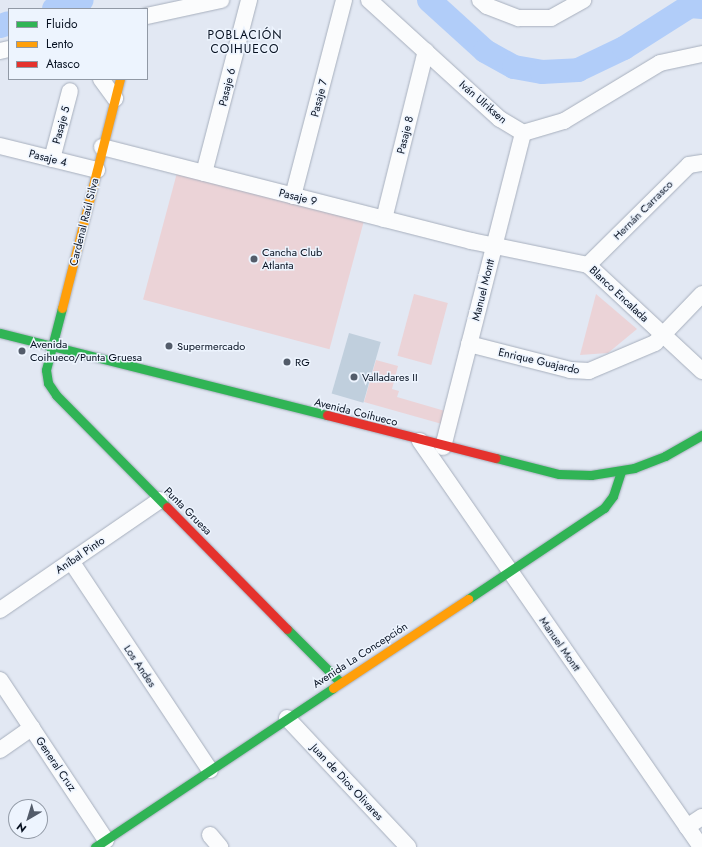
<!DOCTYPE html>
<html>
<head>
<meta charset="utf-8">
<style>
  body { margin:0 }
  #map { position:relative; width:702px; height:847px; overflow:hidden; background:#e2e8f3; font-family:Jost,sans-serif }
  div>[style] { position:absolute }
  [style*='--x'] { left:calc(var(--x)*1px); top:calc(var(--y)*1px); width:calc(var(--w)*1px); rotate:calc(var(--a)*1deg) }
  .green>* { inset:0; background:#ebd3d7; transform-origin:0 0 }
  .river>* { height:24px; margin:-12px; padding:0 12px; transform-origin:12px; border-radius:12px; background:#b1cdf9 }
  .building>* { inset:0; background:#c0cfdd; transform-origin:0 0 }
  .roads { filter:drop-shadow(0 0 1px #a7afbd) drop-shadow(0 0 1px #a7afbd) }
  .street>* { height:16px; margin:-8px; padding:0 8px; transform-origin:8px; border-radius:8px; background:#fbfcfd }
  .fast>* { height:9px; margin:-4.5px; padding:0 4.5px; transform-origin:4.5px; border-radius:4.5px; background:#30b455 }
  .slow>* { height:9px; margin:-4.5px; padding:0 4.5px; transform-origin:4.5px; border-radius:4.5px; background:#ff9f0a }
  .jam>* { height:9px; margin:-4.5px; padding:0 4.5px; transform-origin:4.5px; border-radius:4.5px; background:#e5322d }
  .dots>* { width:11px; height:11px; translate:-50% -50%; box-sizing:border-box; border:2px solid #edf4fe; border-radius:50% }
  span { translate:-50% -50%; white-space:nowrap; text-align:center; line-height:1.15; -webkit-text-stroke:3px #edf4fe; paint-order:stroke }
  .street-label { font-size:11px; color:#061020 }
  .poi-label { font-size:11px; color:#061020 }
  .left { translate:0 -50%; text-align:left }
  .neighbourhood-label { font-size:12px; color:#061020; letter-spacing:1px }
  .legend { position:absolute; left:8px; top:8px; width:140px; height:72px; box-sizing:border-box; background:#edf4fe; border:1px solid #9199a5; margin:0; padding:5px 7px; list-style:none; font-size:12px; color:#061020 }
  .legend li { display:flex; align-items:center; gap:8px; height:20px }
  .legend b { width:20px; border:1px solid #9199a5 }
  .north { position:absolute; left:8px; top:799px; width:40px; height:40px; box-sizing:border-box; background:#edf4fe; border:1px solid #9199a5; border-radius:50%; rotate:218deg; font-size:11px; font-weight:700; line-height:16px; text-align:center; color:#061020 }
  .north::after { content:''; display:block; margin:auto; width:14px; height:18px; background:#535c6a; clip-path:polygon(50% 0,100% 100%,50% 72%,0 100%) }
</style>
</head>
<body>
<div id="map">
  <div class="green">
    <i style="left:178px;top:169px;width:193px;height:135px;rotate:15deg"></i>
    <i style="left:414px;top:294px;width:35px;height:64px;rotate:15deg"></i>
    <i style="clip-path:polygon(596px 294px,637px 329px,608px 353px,580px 355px)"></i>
    <i style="clip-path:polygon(376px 360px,398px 366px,392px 389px,399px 391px,397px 397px,445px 411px,442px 424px,364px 402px)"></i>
  </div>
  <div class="river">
    <i style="--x:429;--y:0;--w:76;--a:42.3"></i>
    <i style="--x:485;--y:51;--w:33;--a:29"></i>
    <i style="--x:514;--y:67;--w:28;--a:10"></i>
    <i style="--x:542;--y:72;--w:36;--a:-3"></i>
    <i style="--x:578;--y:70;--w:51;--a:-25.6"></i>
    <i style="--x:624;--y:48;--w:78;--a:-32.5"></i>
    <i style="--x:690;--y:6;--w:12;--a:5"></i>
    <i style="--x:54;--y:9;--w:29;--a:-18"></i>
    <i style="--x:0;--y:26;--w:9;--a:-18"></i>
  </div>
  <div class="building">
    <i style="left:349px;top:333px;width:33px;height:63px;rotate:16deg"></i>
  </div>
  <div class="roads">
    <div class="street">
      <i style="--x:369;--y:0;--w:177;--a:42.3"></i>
      <i style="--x:500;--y:119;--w:27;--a:31"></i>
      <i style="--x:523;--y:133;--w:43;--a:-16.3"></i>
      <i style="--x:564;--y:121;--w:112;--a:-31.1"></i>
      <i style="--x:660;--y:63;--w:43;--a:-12.1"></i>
      <i style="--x:480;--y:0;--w:9;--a:41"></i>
      <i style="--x:487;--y:6;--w:34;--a:21"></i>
      <i style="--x:519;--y:18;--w:32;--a:0"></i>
      <i style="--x:551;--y:18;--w:37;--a:-29"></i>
      <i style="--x:147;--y:16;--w:76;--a:-12.2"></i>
      <i style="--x:0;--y:51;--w:9;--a:-13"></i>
      <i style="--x:101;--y:79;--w:24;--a:54"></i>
      <i style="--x:0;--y:146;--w:100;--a:13.9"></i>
      <i style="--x:102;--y:147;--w:381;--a:14.3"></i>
      <i style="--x:471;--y:241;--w:119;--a:11.6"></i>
      <i style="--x:588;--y:265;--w:156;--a:42.9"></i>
      <i style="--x:52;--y:159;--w:70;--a:-75.2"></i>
      <i style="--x:204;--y:173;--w:179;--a:-75.4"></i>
      <i style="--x:293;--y:196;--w:203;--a:-75.4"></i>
      <i style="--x:384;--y:219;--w:173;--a:-76"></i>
      <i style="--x:588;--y:265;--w:142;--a:-44.7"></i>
      <i style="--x:689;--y:165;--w:13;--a:-9"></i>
      <i style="--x:469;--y:344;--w:104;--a:14.4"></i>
      <i style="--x:570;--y:370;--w:19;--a:3"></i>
      <i style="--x:589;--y:371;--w:72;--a:-23"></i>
      <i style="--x:655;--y:343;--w:68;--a:-46.2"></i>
      <i style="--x:420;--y:441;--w:494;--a:55.3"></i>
      <i style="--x:443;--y:447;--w:324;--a:-75.7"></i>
      <i style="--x:71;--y:561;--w:251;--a:56.4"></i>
      <i style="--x:0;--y:610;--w:194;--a:-34.5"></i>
      <i style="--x:0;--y:680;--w:192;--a:56.5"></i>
      <i style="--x:287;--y:718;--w:177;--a:46.8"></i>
      <i style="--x:0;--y:750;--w:39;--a:-35"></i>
      <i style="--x:687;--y:827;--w:18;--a:-34"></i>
      <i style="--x:210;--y:835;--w:16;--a:50"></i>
    </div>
    <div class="fast">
      <i style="--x:62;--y:308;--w:64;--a:104.5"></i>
      <i style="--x:46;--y:370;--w:13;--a:81"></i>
      <i style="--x:48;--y:383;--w:14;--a:56"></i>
      <i style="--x:56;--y:395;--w:158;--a:45.3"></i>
      <i style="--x:0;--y:333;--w:337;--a:14.1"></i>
      <i style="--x:496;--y:458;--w:65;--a:14.3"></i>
      <i style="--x:559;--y:474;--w:32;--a:2"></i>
      <i style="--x:591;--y:475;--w:44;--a:-9.2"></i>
      <i style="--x:634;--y:468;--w:33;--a:-21"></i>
      <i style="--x:665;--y:456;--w:43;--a:-29.6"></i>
      <i style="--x:468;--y:599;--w:164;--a:-33.8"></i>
      <i style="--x:604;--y:508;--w:15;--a:-53"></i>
      <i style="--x:613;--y:496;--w:26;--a:-72"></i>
      <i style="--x:287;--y:629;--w:75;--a:45"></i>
      <i style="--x:95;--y:847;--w:286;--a:-33.7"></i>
    </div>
    <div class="slow">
      <i style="--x:62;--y:308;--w:236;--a:-75.8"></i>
      <i style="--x:333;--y:688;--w:162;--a:-33.4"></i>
    </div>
    <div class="jam">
      <i style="--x:327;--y:415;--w:174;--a:14.3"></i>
      <i style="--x:167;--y:507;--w:171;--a:45.5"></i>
    </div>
  </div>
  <div class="dots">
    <i style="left:254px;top:259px;background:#535c6a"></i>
    <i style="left:169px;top:346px;background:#535c6a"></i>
    <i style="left:22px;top:351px;background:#535c6a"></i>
    <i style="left:287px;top:362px;background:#535c6a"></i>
    <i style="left:354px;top:377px;background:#535c6a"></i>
  </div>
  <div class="street-label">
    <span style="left:227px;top:87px;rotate:-76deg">Pasaje 6</span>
    <span style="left:319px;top:98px;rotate:-76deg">Pasaje 7</span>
    <span style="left:483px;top:102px;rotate:41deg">Iván Ulriksen</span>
    <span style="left:61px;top:125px;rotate:-75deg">Pasaje 5</span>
    <span style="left:405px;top:135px;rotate:-76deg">Pasaje 8</span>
    <span style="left:48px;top:158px;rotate:14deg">Pasaje 4</span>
    <span style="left:298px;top:197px;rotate:14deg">Pasaje 9</span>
    <span style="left:643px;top:210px;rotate:-45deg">Hernán Carrasco</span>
    <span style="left:84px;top:222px;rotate:-76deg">Cardenal Raúl Silva</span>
    <span style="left:483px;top:290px;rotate:-76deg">Manuel Montt</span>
    <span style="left:619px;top:294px;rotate:43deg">Blanco Encalada</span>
    <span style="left:539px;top:361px;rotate:13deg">Enrique Guajardo</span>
    <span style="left:356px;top:412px;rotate:14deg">Avenida Coihueco</span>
    <span style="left:188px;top:511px;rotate:45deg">Punta Gruesa</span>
    <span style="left:80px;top:555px;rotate:-34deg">Aníbal Pinto</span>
    <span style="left:560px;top:644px;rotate:55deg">Manuel Montt</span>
    <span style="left:360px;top:655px;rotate:-33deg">Avenida La Concepción</span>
    <span style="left:140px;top:666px;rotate:56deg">Los Andes</span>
    <span style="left:56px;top:764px;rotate:56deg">General Cruz</span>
    <span style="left:347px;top:782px;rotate:47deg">Juan de Dios Olivares</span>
  </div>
  <div class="poi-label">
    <span class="left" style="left:262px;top:259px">Cancha Club<br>Atlanta</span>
    <span class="left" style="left:30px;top:351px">Avenida<br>Coihueco/Punta Gruesa</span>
    <span class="left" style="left:177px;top:346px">Supermercado</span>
    <span class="left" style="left:295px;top:362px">RG</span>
    <span class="left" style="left:362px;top:377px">Valladares II</span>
  </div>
  <div class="neighbourhood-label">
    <span style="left:245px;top:43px">POBLACIÓN<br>COIHUECO</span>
  </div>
  <ul class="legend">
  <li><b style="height:5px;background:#30b455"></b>Fluido</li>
  <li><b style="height:5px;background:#ff9f0a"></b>Lento</li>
  <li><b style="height:5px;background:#e5322d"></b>Atasco</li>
  </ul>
  <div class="north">N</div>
</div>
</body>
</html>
